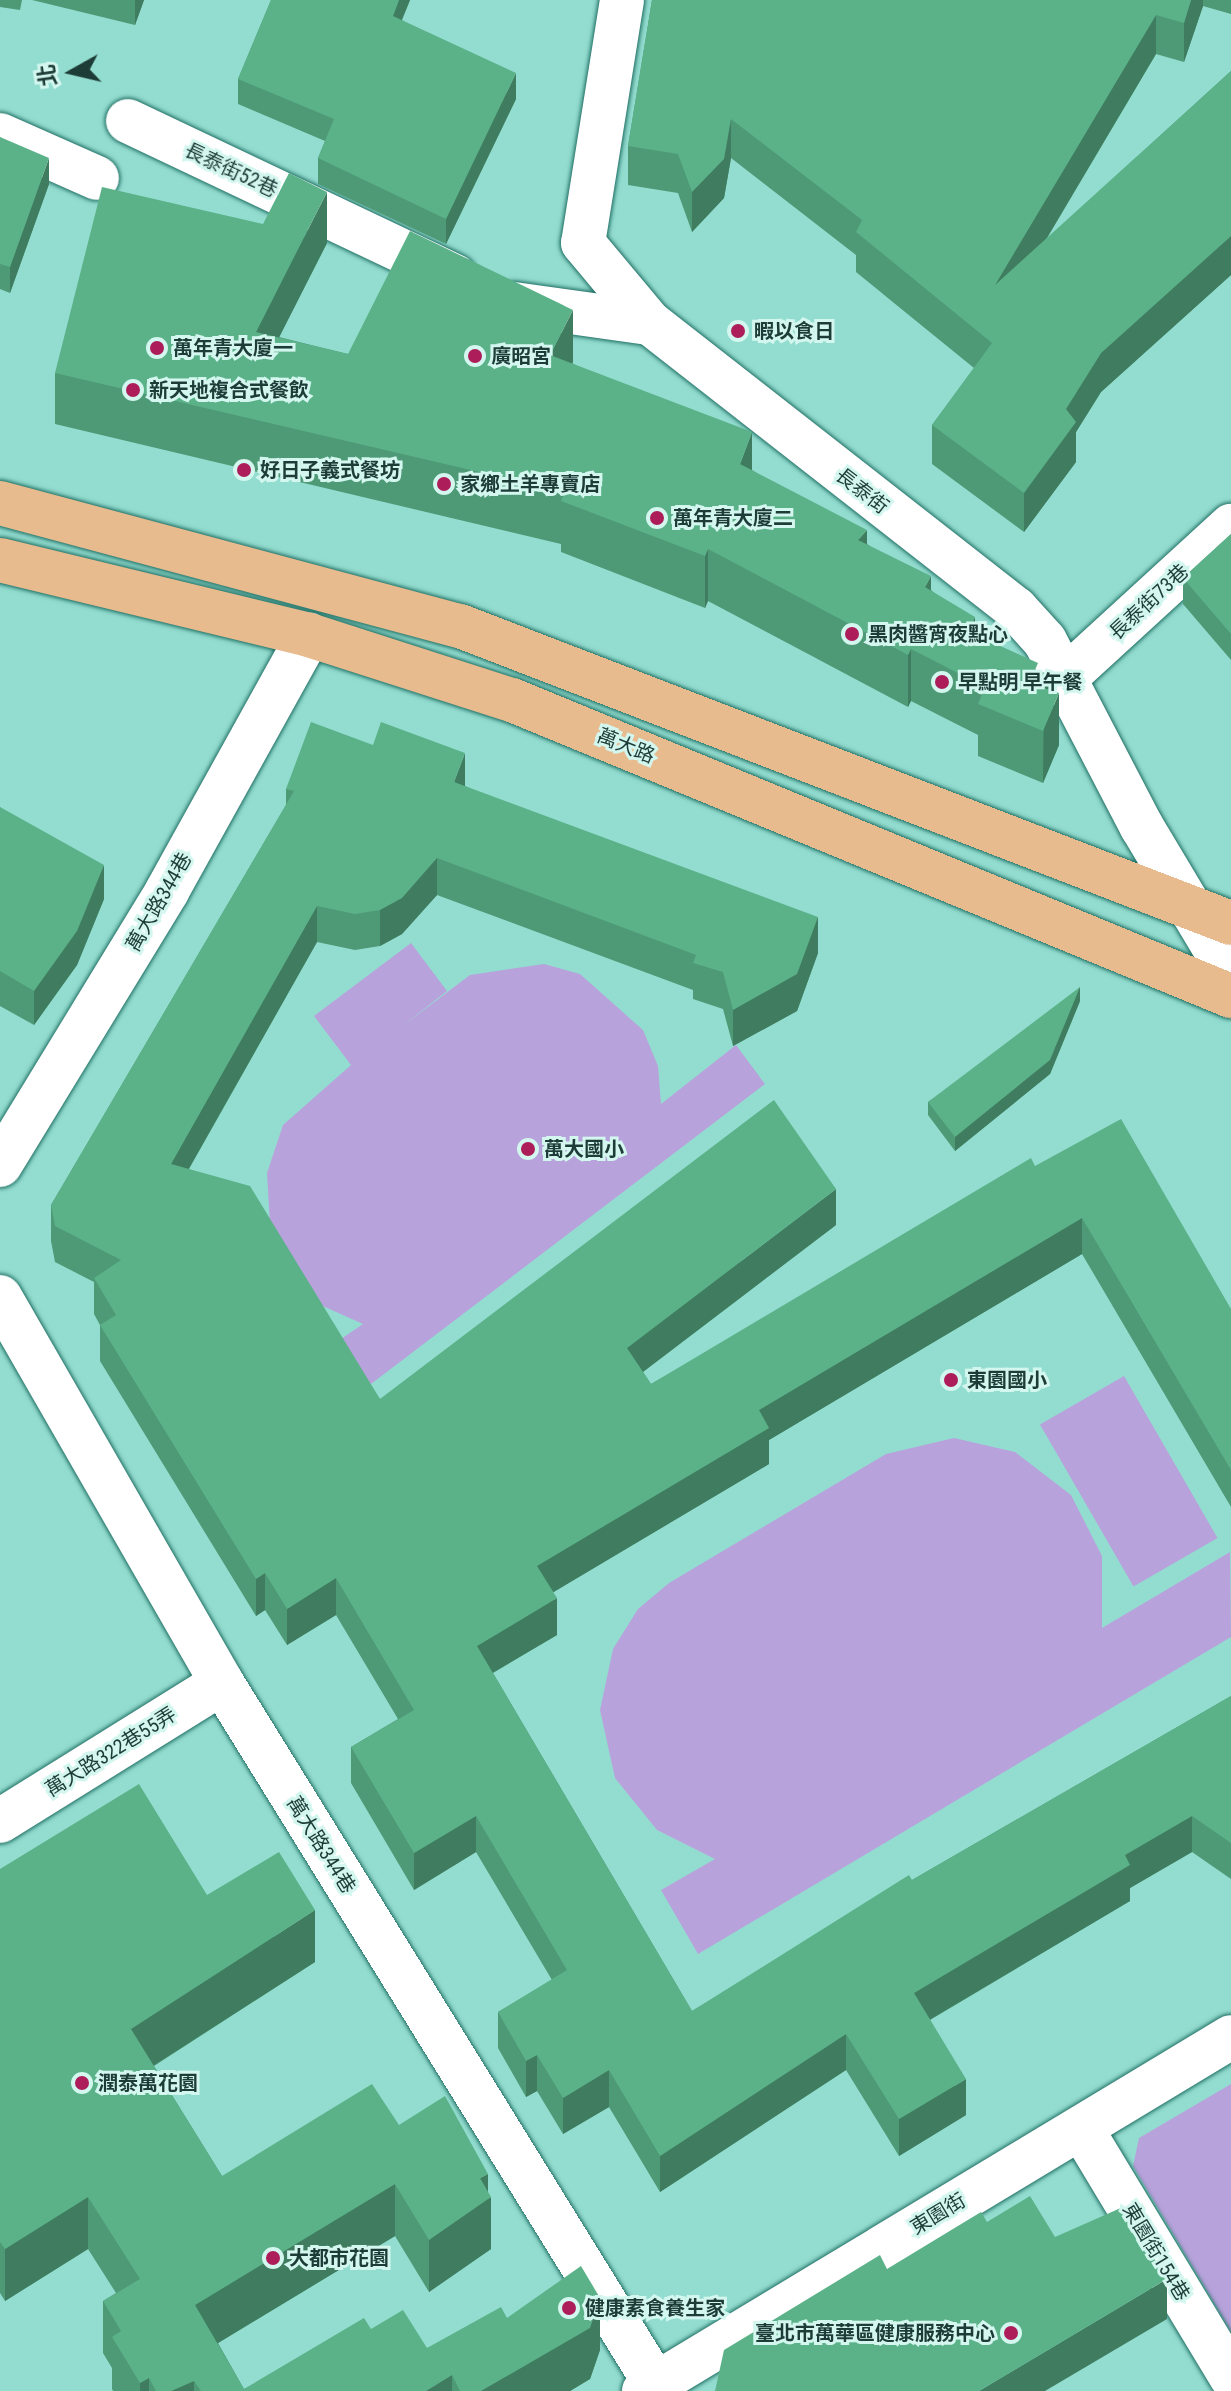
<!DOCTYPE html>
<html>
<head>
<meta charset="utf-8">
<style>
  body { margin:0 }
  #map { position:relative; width:1231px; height:2391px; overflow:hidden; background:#93ddd0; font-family:"Roboto Condensed","Noto Sans TC",sans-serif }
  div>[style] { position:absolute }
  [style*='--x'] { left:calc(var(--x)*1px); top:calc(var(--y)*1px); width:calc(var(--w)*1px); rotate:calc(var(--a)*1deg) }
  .green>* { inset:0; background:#b8a2dc; transform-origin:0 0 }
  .roads { filter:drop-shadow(0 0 2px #206f64) drop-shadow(0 0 2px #206f64) }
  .minor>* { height:44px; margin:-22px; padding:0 22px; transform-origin:22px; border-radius:22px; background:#fff }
  .major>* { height:44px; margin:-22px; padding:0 22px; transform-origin:22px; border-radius:22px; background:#e8bb8e }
  .wall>* { inset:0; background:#4e9976 }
  .shaded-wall>* { inset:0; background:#407d60 }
  .building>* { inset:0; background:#5bb289 }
  .dots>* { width:22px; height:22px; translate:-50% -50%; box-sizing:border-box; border:4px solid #d3f6ef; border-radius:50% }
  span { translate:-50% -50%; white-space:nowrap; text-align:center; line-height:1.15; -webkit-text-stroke:6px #d3f6ef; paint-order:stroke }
  .street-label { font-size:20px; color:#1d3c37 }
  .poi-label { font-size:20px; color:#1d3c37; font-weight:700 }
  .left { translate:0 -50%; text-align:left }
  .right { translate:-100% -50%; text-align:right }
  .north { position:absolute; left:32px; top:32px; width:80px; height:80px; -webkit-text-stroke:6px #d3f6ef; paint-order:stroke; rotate:262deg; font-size:22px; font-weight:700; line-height:32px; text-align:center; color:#1d3c37 }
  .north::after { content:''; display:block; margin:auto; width:28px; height:36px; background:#1d3c37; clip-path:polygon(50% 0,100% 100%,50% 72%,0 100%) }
</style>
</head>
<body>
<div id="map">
  <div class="green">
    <i style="clip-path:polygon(411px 943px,447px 991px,400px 1028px,470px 975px,544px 964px,580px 974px,643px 1030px,658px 1066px,661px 1104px,736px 1045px,765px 1084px,367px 1387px,335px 1343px,363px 1324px,316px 1303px,270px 1225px,267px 1173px,283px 1125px,351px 1065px,314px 1016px)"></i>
    <i style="left:1124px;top:1376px;width:187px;height:97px;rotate:60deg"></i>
    <i style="clip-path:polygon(954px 1438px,1015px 1452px,1071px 1495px,1102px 1556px,1102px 1628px,1230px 1552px,1231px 1637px,698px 1954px,661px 1890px,715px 1859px,657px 1830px,615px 1778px,600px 1710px,613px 1649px,638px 1609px,669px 1583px,886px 1454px)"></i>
    <i style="clip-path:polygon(1231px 2084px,1231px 2332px,1133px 2166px,1139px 2138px)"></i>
  </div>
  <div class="roads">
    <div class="minor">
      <i style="--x:622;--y:0;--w:246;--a:99.1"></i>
      <i style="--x:583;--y:243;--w:104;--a:50.1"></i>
      <i style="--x:650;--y:323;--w:464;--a:38"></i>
      <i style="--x:1016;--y:609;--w:43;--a:47.8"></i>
      <i style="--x:1045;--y:641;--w:210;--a:62.5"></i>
      <i style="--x:1142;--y:827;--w:174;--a:59.1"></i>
      <i style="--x:128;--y:121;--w:362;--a:25.4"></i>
      <i style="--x:0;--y:135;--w:106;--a:23.9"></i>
      <i style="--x:514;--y:304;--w:137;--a:8"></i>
      <i style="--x:1066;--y:677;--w:224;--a:-42.5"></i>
      <i style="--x:0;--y:1165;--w:321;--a:-58.6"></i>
      <i style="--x:167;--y:891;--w:293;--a:-61"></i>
      <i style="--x:0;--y:1297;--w:445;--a:60.1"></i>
      <i style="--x:222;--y:1683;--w:833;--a:58.26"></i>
      <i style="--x:0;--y:1821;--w:261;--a:-31.9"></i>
      <i style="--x:1081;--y:2128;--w:291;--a:58.9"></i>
      <i style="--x:644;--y:2391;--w:685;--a:-31.09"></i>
    </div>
    <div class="major">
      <i style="--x:0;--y:503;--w:476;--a:15"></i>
      <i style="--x:460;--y:626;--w:826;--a:21.07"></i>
      <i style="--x:0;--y:560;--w:318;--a:13.6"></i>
      <i style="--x:309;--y:635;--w:213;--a:17.8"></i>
      <i style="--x:512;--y:700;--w:778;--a:22.38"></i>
    </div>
  </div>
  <div class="wall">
    <i style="clip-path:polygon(0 0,22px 0,20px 10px,0 7px)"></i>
    <i style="clip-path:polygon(32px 0,144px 0,135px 25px)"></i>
    <i style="clip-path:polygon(271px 0,410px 0,402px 20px,516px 99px,446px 244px,318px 184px,318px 158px,325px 141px,238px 104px,238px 79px)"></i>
    <i style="clip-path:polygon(652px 0,1231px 0,1231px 14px,1203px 6px,1184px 62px,1156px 54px,1046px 240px,1231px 71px,1231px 275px,1101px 392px,1076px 432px,1076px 462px,1024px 532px,932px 464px,932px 425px,974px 368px,856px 272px,856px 255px,731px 158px,724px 198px,692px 232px,678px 193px,628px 185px,628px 146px)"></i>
    <i style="clip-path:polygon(0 137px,49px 184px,10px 293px,0 289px)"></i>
    <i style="clip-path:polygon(263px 224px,327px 243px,279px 337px,348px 354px,573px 362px,572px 363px,752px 470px,867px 544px,931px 590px,989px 641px,1038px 671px,1049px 689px,1059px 745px,1043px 783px,978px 756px,978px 735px,911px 701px,908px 707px,708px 601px,705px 608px,561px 552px,561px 544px,55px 424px,55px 373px)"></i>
    <i style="clip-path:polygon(1231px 534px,1231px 660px,1183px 604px,1183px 578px)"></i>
    <i style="clip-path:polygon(465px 786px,818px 953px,797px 1011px,733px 1046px,723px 1009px,693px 999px,693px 990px,437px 895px,402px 934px,380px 946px,355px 950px,317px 942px,189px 1169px,380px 1399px,836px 1225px,643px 1372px,651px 1384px,1035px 1166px,1231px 1309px,1231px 1507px,1082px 1254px,769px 1440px,769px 1464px,553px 1592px,557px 1635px,493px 1673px,692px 2011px,912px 1880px,1231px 1696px,1231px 1879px,1192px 1852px,1130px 1888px,1130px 1901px,930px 2020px,966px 2115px,899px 2156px,846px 2070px,660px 2192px,609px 2107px,563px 2134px,537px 2091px,526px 2097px,498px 2048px,498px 2012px,552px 1980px,476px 1852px,414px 1890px,351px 1783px,351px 1747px,398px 1719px,336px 1615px,287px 1645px,265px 1610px,256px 1616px,100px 1361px,100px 1325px,94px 1314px,94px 1282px,55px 1262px,51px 1241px,51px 1205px,286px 805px,286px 789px)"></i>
    <i style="clip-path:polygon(0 807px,104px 899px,77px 965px,34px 1025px,0 1006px)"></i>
    <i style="clip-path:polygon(1080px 1001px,1050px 1074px,955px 1151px,928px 1115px,928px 1102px)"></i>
    <i style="clip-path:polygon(0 1869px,207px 1895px,315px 1962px,154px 2066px,222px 2176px,399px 2125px,488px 2193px,491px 2249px,429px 2292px,395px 2236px,218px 2343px,244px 2389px,371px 2329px,427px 2348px,507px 2318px,600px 2350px,590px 2379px,570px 2391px,113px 2391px,112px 2389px,112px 2368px,103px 2353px,103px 2301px,116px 2293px,88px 2249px,5px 2301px,0 2293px)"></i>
  </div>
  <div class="shaded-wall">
    <i style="clip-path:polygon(135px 0,144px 0,135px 25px)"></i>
    <i style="clip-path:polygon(399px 0,410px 0,393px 41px,393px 16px)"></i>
    <i style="clip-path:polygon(1191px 0,1203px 0,1203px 6px,1184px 62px,1184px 23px)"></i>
    <i style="clip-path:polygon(1156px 15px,1156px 54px,995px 325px,995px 285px)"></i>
    <i style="clip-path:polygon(516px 73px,516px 99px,446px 244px,446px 219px)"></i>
    <i style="clip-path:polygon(731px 119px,731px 158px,724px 198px,692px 232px,692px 192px)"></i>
    <i style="clip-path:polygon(49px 158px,49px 184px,10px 293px,10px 267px)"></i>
    <i style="clip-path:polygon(327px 192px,327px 243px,256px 383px,256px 332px)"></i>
    <i style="clip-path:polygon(1231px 236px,1231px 275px,1101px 392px,1076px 432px,1076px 462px,1024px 532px,1024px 493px,1066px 409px,1101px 353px)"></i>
    <i style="clip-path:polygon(573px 310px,573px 362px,550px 407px,550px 355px)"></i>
    <i style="clip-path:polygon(752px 432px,752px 483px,740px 464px)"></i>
    <i style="clip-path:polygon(867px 530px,867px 581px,858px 540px)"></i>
    <i style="clip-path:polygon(708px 549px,708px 601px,705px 608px,705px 556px)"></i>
    <i style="clip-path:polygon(931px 576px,931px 628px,925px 587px)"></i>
    <i style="clip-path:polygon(975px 617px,975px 668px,970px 627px)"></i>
    <i style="clip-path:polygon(911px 649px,911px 701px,908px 707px,908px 655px)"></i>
    <i style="clip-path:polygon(1049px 674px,1049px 717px,1059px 693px,1059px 745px,1043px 783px,1044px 688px)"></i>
    <i style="clip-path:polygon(465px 753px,465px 789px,454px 782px)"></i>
    <i style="clip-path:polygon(437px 858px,437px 895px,402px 934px,380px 946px,380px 910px)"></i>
    <i style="clip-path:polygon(104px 865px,104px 899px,77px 965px,34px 1025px,34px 991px)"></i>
    <i style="clip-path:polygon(317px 906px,317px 942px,171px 1200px,171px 1164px)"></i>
    <i style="clip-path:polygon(818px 917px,818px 953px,797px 1011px,733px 1046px,733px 1010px)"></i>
    <i style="clip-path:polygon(1080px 987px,1080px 1001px,1050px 1074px,955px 1151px,955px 1137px)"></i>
    <i style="clip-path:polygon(836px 1189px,836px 1225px,627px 1384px,627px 1348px)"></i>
    <i style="clip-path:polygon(1082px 1218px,1082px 1254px,769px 1440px,769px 1464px,537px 1602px,537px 1566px,759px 1410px)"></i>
    <i style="clip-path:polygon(265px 1573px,265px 1610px,256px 1616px,256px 1579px)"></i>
    <i style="clip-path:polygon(336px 1578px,336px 1615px,287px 1645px,287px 1609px)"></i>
    <i style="clip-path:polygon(557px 1598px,557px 1635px,477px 1682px,477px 1646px)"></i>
    <i style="clip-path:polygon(476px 1816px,476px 1852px,414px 1890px,414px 1853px)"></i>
    <i style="clip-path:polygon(1192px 1816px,1192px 1852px,1130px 1888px,1130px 1901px,914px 2029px,914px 1993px,1125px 1855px)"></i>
    <i style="clip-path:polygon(315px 1910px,315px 1962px,131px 2080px,131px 2029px)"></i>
    <i style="clip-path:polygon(846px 2034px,846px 2070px,660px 2192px,660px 2156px)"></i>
    <i style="clip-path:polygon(537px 2055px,537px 2091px,526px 2097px,526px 2061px)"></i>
    <i style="clip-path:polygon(609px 2070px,609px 2107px,563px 2134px,563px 2098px)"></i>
    <i style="clip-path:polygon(966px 2079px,966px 2115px,899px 2156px,899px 2119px)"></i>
    <i style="clip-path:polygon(488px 2174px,488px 2199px,491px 2197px,491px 2249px,429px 2292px,429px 2240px,480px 2178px)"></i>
    <i style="clip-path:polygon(395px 2184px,395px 2236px,195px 2357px,195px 2305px)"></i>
    <i style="clip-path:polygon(88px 2197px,88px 2249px,5px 2301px,5px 2249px)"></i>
    <i style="clip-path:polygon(1167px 2279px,1167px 2319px,1045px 2391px,979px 2391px)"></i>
    <i style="clip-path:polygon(600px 2298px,600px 2350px,590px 2379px,570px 2391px,481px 2391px)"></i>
    <i style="clip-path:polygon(452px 2375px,452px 2391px,426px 2391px)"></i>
    <i style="clip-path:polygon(149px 2378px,149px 2391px,140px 2391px,140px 2383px)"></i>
    <i style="clip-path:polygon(194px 2381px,194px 2391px,171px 2391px)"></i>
  </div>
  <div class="building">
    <i style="clip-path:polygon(271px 0,399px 0,393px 16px,516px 73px,446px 219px,318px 158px,334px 119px,238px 79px)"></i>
    <i style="clip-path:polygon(652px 0,1191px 0,1184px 23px,1156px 15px,995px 285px,1231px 71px,1231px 236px,1101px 353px,1066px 409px,1076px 422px,1024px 493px,932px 425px,992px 343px,856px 232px,862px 220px,731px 119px,724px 159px,692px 192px,678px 154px,628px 146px)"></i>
    <i style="clip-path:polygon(0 137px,49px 158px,10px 267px,0 264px)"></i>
    <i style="clip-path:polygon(289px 173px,327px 192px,256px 332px,348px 354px,410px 231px,573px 310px,550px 355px,752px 432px,740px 464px,867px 530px,858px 540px,931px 576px,925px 587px,975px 617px,970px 627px,989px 635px,987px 640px,1038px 663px,1035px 670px,1049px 674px,1044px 688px,1059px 693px,1043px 731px,978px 704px,985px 687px,911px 649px,908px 655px,708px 549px,705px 556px,561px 501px,565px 492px,55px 373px,102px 187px,263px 224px)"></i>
    <i style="clip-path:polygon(1231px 534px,1231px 634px,1183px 578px)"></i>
    <i style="clip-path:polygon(311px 722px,373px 745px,381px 722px,465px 753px,454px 782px,818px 917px,797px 974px,733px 1010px,723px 972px,693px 963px,696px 955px,437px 858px,402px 898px,380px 910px,355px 914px,317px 906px,171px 1164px,250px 1186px,380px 1399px,774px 1100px,836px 1189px,627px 1348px,651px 1384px,1031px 1158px,1035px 1166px,1121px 1119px,1231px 1309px,1231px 1470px,1082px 1218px,759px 1410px,769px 1428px,537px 1566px,557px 1598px,477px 1646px,692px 2011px,909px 1875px,912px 1880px,1231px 1696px,1231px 1843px,1192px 1816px,1125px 1855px,1130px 1865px,914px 1993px,966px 2079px,899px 2119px,846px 2034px,660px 2156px,609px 2070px,563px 2098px,537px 2055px,526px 2061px,498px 2012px,567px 1970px,476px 1816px,414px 1853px,351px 1747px,414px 1710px,336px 1578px,287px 1609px,265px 1573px,256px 1579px,100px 1325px,116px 1315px,94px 1278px,121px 1260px,55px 1226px,51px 1205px,294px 791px,286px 789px)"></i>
    <i style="clip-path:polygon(0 807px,104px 865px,77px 931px,34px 991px,0 971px)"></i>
    <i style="clip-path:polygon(1080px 987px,1050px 1060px,955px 1137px,928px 1102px)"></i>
    <i style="clip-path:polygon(139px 1784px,207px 1895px,279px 1852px,315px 1910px,131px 2029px,222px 2176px,372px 2084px,399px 2125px,445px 2096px,488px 2174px,480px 2178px,491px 2197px,429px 2240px,395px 2184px,195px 2305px,244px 2389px,364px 2318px,371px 2329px,403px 2310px,427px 2348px,501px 2307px,507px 2318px,581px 2266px,600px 2298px,590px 2328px,481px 2391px,460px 2391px,452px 2375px,426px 2391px,201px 2391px,194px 2381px,171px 2391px,156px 2391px,149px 2378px,140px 2383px,112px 2337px,121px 2331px,103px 2301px,140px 2279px,88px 2197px,5px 2249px,0 2242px,0 1869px)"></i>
    <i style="clip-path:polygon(1030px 2196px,1055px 2237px,1123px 2207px,1167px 2279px,979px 2391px,715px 2391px,724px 2350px,880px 2255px,887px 2269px,981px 2212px,987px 2222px)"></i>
  </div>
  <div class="dots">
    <i style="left:738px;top:331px;background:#ac1d5a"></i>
    <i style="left:157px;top:348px;background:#ac1d5a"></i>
    <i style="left:475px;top:356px;background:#ac1d5a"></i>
    <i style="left:133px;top:390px;background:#ac1d5a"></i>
    <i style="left:244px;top:470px;background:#ac1d5a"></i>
    <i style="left:444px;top:484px;background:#ac1d5a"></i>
    <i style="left:657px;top:518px;background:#ac1d5a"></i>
    <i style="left:852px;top:634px;background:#ac1d5a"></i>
    <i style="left:942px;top:682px;background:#ac1d5a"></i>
    <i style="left:528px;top:1149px;background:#ac1d5a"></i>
    <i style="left:951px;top:1380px;background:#ac1d5a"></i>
    <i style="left:82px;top:2083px;background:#ac1d5a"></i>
    <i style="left:273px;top:2258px;background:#ac1d5a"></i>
    <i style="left:569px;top:2308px;background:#ac1d5a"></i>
    <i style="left:1011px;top:2333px;background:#ac1d5a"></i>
  </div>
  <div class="street-label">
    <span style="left:231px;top:170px;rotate:25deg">長泰街52巷</span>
    <span style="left:862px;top:491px;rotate:38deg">長泰街</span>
    <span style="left:1149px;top:602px;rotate:-43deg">長泰街73巷</span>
    <span style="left:626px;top:746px;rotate:22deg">萬大路</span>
    <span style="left:159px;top:902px;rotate:-60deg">萬大路344巷</span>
    <span style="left:111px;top:1752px;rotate:-32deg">萬大路322巷55弄</span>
    <span style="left:321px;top:1845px;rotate:58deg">萬大路344巷</span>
    <span style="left:938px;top:2214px;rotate:-31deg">東園街</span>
    <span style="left:1156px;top:2252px;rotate:59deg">東園街154巷</span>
  </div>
  <div class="poi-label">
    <span class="left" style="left:754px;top:331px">暇以食日</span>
    <span class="left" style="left:173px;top:348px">萬年青大廈一</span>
    <span class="left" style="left:491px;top:356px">廣昭宮</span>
    <span class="left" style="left:149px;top:390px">新天地複合式餐飲</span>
    <span class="left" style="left:260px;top:470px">好日子義式餐坊</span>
    <span class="left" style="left:460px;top:484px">家鄉土羊專賣店</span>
    <span class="left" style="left:673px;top:518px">萬年青大廈二</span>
    <span class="left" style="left:868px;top:634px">黑肉醬宵夜點心</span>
    <span class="left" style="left:958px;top:682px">早點明 早午餐</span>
    <span class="left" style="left:544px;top:1149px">萬大國小</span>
    <span class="left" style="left:967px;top:1380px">東園國小</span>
    <span class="left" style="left:98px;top:2083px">潤泰萬花園</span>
    <span class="left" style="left:289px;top:2258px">大都市花園</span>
    <span class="left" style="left:585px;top:2308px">健康素食養生家</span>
    <span class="right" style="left:995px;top:2333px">臺北市萬華區健康服務中心</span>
  </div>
  <div class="north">北</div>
</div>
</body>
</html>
